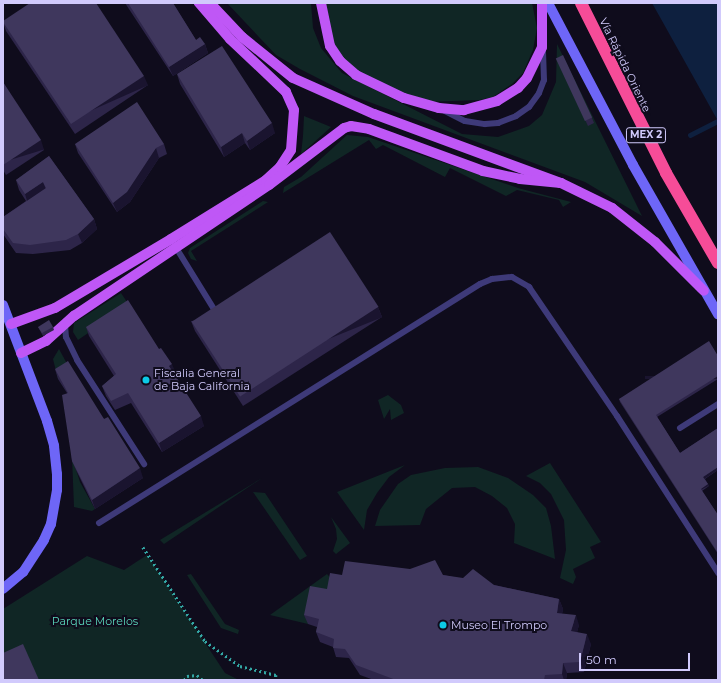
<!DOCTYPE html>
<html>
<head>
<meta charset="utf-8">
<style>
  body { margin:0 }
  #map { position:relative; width:721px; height:683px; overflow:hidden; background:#0f0c1c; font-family:Montserrat,sans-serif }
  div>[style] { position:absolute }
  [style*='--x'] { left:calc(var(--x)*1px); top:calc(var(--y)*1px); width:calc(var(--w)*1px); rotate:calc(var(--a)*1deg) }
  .green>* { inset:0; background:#102625 }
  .water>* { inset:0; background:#0e203f }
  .stream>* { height:4.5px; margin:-2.25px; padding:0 2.25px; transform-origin:2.25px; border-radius:2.25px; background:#0e203f }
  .path>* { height:2.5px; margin-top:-1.25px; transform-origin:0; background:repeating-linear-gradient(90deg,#33a7a4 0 2px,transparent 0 5px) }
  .lane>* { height:6px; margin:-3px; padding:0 3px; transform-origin:3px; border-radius:3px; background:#3e3a79 }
  .secondary>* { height:10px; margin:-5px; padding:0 5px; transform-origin:5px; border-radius:5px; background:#6e66f7 }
  .primary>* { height:10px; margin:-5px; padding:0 5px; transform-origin:5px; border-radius:5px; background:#bf57f6 }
  .highway>* { height:12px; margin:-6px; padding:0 6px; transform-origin:6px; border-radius:6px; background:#f64c98 }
  .wall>* { inset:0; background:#2d2549 }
  .shaded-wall>* { inset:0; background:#1a142f; transform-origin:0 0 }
  .building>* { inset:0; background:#3f375d; transform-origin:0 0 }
  .dots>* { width:11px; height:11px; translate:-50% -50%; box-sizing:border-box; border:2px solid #0f0c1c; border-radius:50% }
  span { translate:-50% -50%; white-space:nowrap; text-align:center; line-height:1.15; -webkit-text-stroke:4px #0f0c1c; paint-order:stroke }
  .shield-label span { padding:1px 3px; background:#0f0c1c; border:1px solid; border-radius:3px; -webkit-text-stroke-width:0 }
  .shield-label { font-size:10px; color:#d1cafc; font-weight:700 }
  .street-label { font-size:11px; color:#d1cafc }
  .poi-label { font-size:11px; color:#d1cafc }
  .left { translate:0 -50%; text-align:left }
  .park-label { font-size:11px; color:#5bd7bc }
  .frame { position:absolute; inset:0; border:4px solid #d1cafc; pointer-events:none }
  .scale { position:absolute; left:579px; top:653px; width:111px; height:18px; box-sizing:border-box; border:2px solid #d1cafc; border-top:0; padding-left:5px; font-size:12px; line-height:14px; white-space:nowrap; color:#d1cafc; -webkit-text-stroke:3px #0f0c1c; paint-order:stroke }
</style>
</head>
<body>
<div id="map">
  <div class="green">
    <i style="clip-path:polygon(227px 3px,311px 3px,313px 28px,321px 48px,342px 73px,462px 134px,498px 137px,529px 126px,542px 115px,556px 82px,557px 44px,642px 216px,585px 182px,353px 96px,300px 69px,276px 55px)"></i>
    <i style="clip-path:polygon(324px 3px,532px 3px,537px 28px,533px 50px,523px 73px,512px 84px,493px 97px,479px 100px,426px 102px,377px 85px,340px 58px,331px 40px)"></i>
    <i style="clip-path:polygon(304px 116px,331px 127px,301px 154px,303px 136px)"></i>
    <i style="clip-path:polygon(347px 135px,368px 137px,518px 188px,571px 202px,563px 207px,559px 200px,517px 190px,506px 196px,450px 168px,445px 177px,383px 145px,376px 149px,369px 140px,283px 193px,284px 187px,301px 177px)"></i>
    <i style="clip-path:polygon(263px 201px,268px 202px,191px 251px,197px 261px,191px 259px,188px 253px,190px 248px)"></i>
    <i style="clip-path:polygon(121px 293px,129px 305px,78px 340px,73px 332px,74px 323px)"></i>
    <i style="clip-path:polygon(59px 349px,71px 371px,58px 379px,53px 359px)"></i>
    <i style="clip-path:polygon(388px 395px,401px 405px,404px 413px,391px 420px,390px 409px,384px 419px,378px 400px)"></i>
    <i style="clip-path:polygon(72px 457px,80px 482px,95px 509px,92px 511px,74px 507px)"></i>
    <i style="clip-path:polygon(550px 463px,601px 542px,590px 547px,595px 558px,573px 569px,576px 577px,573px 584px,560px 578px,566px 550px,564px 520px,551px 494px,540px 483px,526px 476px)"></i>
    <i style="clip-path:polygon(405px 465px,389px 477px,377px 493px,367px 510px,364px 530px,337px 492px)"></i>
    <i style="clip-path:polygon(478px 467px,508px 478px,533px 495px,546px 508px,551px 526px,555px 559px,514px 543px,515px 524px,507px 508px,492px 496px,475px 487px,452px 488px,426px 509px,420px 525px,375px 526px,380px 510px,398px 484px,411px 475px,445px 468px)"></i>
    <i style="clip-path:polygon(262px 478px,164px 544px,160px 540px)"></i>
    <i style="clip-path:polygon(253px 492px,265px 493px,307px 556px,300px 560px)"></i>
    <i style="clip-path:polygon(331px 517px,350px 543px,336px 554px,333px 551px,337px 539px,336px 529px)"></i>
    <i style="clip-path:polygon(147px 555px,225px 673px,239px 680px,3px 680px,3px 609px,87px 556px,124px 570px)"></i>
    <i style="clip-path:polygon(191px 574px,225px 624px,239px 630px,238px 634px,221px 628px,187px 575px)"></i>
    <i style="clip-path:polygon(327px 574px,334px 582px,308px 624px,270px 615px)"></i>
  </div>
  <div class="water">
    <i style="clip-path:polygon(652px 3px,718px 3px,718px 121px,661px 19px)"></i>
  </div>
  <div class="stream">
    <i style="--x:690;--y:135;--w:31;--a:-27"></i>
  </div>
  <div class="path">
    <i style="--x:143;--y:547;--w:113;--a:56.6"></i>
    <i style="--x:205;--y:641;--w:43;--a:35.5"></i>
    <i style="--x:240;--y:666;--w:37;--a:14"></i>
    <i style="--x:276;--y:675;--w:5;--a:90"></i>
    <i style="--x:184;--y:680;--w:5;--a:-53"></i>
    <i style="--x:187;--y:676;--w:10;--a:-6"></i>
    <i style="--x:197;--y:675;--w:8;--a:40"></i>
  </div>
  <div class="lane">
    <i style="--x:445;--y:111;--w:22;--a:27"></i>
    <i style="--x:465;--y:121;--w:20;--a:9"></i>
    <i style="--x:485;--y:124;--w:13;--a:-4"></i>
    <i style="--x:498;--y:123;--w:19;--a:-21"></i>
    <i style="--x:516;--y:116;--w:16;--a:-35"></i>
    <i style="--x:529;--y:107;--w:17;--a:-54"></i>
    <i style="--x:539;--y:93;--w:14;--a:-69"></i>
    <i style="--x:544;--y:80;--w:31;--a:-92"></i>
    <i style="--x:175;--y:246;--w:80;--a:58.3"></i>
    <i style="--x:65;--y:324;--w:13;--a:86"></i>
    <i style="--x:66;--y:337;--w:25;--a:64"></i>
    <i style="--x:77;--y:360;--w:124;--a:57.2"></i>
    <i style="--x:680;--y:428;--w:45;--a:-32.3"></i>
    <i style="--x:99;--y:523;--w:450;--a:-32.1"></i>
    <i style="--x:480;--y:284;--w:13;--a:-23"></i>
    <i style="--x:492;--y:279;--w:20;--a:-6"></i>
    <i style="--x:512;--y:277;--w:20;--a:30"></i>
    <i style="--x:529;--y:287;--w:156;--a:55.7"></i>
    <i style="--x:617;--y:416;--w:187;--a:57.2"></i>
  </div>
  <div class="secondary">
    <i style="--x:548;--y:3;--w:183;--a:62.3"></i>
    <i style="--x:633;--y:165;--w:172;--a:60.3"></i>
    <i style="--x:3;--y:305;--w:124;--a:69.2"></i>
    <i style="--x:47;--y:421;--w:26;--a:74"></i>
    <i style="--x:54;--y:446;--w:28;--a:84"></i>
    <i style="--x:57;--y:474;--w:16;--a:90"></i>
    <i style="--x:57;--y:490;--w:35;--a:100"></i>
    <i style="--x:51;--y:524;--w:17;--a:114"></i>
    <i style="--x:44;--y:540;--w:38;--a:123"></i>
    <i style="--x:23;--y:572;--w:26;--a:140"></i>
  </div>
  <div class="primary">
    <i style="--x:210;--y:3;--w:47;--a:46.7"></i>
    <i style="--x:242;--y:37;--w:65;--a:38.8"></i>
    <i style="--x:293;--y:78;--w:89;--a:24"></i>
    <i style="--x:374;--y:114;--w:199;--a:20.3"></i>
    <i style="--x:561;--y:183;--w:57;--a:26.1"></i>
    <i style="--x:612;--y:208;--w:55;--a:38.3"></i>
    <i style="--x:655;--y:242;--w:69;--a:45"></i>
    <i style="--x:321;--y:3;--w:44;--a:78.2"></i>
    <i style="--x:330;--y:46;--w:18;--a:56"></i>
    <i style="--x:340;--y:61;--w:21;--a:41"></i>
    <i style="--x:356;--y:75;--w:53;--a:25.6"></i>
    <i style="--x:404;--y:98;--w:36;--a:16"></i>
    <i style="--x:439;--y:108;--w:25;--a:5"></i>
    <i style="--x:464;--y:110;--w:34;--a:-15"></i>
    <i style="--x:497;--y:101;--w:25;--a:-32"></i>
    <i style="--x:518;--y:88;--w:13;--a:-48"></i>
    <i style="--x:527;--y:78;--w:34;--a:-64"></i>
    <i style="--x:542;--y:47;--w:44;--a:-90"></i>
    <i style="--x:11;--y:324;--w:47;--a:-20"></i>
    <i style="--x:55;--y:308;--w:135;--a:-30.7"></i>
    <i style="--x:171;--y:239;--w:112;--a:-31.8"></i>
    <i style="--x:266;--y:180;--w:19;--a:-43"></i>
    <i style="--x:280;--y:167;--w:20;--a:-57"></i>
    <i style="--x:291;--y:150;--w:40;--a:-85.7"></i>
    <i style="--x:294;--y:110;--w:20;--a:-114"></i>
    <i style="--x:286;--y:92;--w:77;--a:-136.6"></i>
    <i style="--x:230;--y:39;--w:48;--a:-130.7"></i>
    <i style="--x:21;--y:353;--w:28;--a:-26"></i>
    <i style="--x:46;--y:341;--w:38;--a:-42"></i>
    <i style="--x:74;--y:316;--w:235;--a:-33.9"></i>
    <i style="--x:269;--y:185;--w:94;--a:-37.2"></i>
    <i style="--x:344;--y:128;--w:7;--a:-16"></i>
    <i style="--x:351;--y:126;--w:18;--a:9"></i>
    <i style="--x:369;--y:129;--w:121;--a:20.2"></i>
    <i style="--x:483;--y:171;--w:38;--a:12"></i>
    <i style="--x:520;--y:179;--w:41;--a:5.6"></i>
  </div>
  <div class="highway">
    <i style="--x:581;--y:3;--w:190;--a:63.4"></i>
    <i style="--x:666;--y:173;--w:104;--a:60"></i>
  </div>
  <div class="wall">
    <i style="clip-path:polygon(125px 3px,173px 3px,196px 40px,205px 44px,208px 53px,173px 76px)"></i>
    <i style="clip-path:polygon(3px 22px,148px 85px,75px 134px,6px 31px)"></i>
    <i style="clip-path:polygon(557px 60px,592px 118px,594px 123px,588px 126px)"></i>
    <i style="clip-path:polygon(177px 74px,275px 133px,250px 150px,245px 143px,224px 157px,180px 84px)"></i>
    <i style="clip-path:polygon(3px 82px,44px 150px,6px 175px,3px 170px)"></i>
    <i style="clip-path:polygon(75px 144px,164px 144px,167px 154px,159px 158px,130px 202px,117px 212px,78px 153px)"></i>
    <i style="clip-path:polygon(49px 156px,94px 219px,97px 229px,82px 243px,70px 250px,33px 254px,16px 253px,3px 234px,3px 217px,26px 201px,19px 190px,16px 180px)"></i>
    <i style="clip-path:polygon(378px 307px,382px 317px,243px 406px,195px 331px,191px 321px)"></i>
    <i style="clip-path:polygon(38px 327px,53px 327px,54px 330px,43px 336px)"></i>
    <i style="clip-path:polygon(86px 327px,159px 349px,176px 374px,175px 375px,204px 426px,162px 452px,131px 403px,115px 410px,106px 396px,102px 386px,114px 376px,89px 336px)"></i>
    <i style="clip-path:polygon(718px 356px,718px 379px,657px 417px,680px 453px,718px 428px,718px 470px,705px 479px,709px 486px,702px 491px,718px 515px,718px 554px,620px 402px,619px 399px)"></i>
    <i style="clip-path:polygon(55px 369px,104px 419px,143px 478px,95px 509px,76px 470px,72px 461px,67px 393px,58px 379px)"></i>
    <i style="clip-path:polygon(342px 575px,443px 575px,494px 585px,559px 599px,563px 609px,562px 614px,579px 625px,577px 632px,591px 644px,584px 672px,567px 673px,566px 680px,374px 680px,360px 675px,349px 658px,336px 657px,333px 647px,320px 642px,316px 632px,317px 627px,308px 624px,304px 615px,327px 589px)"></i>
  </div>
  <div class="shaded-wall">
    <i style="clip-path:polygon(205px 44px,208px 53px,173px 76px,169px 67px)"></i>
    <i style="left:144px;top:76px;width:10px;height:87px;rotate:66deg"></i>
    <i style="clip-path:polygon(272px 123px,275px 133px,250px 150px,247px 141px)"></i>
    <i style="clip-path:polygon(242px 133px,245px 143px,224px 157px,221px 147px)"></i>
    <i style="left:41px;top:140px;width:10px;height:45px;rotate:73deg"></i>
    <i style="clip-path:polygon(156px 148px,159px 158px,130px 202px,117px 212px,113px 203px)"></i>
    <i style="clip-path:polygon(43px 182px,47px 192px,28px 204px,25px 194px)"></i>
    <i style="clip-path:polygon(94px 219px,97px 229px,82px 243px,78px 234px)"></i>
    <i style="left:378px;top:307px;width:11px;height:164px;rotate:68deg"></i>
    <i style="left:172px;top:364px;width:11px;height:4px;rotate:68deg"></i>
    <i style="left:718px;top:376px;width:3px;height:73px;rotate:90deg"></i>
    <i style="clip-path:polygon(201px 416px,204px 426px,162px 452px,159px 443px)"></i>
    <i style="clip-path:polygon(718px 467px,718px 470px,704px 479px,703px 477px)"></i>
    <i style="clip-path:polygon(140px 468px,143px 478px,95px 509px,92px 500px)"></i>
    <i style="left:708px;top:484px;width:2px;height:9px;rotate:63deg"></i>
    <i style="clip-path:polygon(559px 599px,563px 609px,560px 623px,557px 613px)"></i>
    <i style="clip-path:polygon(576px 615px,579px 625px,575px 640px,571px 631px)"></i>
    <i style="clip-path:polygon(587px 634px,591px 644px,584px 672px,580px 662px)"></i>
    <i style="clip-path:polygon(563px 663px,567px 673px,566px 680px,564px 680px,562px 674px)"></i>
  </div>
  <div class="building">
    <i style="clip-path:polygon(30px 3px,96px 3px,144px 76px,71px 124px,3px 22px,3px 21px)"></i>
    <i style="clip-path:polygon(128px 3px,173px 3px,196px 40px,200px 37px,205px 44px,169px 67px)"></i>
    <i style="clip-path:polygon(222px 46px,272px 123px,247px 141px,242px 133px,221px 147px,177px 74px)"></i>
    <i style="left:563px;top:55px;width:69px;height:8px;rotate:65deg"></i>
    <i style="clip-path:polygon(3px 82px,41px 140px,3px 165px)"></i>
    <i style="clip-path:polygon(137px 102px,164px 144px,156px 148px,127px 192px,113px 203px,75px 144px)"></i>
    <i style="clip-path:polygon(49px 156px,94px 219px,78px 234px,66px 240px,30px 245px,13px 243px,3px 229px,3px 217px,46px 188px,43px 182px,25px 194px,16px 180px)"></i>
    <i style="left:330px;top:232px;width:89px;height:165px;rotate:57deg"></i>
    <i style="clip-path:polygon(128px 300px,159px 349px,161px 348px,172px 364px,169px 366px,201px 416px,159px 443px,128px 393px,111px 401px,102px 386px,116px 374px,86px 327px)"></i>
    <i style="clip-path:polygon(49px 320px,53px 327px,42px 333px,38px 327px)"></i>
    <i style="clip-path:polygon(709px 341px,718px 356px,718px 376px,656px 415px,680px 453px,718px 428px,718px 467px,703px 477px,708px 484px,701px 489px,718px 515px,718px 553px,619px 399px)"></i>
    <i style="clip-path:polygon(68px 361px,104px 419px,108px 417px,140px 468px,92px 500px,72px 461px,62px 395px,68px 393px,55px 369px)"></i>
    <i style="clip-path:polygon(435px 560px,443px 575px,463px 578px,473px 569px,494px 585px,559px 599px,557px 613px,576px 615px,571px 631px,587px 634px,580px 662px,563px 663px,562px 674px,545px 675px,544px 680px,396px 680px,356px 665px,345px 649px,333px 648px,334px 639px,316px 632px,319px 619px,304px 615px,310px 586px,327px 589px,330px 573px,342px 575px,345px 561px,410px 569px)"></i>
    <i style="clip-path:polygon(23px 644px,39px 680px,3px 680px,3px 653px)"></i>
  </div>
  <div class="dots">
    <i style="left:146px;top:380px;background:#0ccae6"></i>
    <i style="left:443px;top:625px;background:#0ccae6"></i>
  </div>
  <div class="shield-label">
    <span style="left:646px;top:135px">MEX 2</span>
  </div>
  <div class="street-label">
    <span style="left:625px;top:65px;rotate:64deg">Vía Rápida Oriente</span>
  </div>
  <div class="poi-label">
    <span class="left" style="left:154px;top:380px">Fiscalia General<br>de Baja California</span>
    <span class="left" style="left:451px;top:625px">Museo El Trompo</span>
  </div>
  <div class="park-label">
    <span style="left:95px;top:621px">Parque Morelos</span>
  </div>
  <div class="frame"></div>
  <div class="scale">50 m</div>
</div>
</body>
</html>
